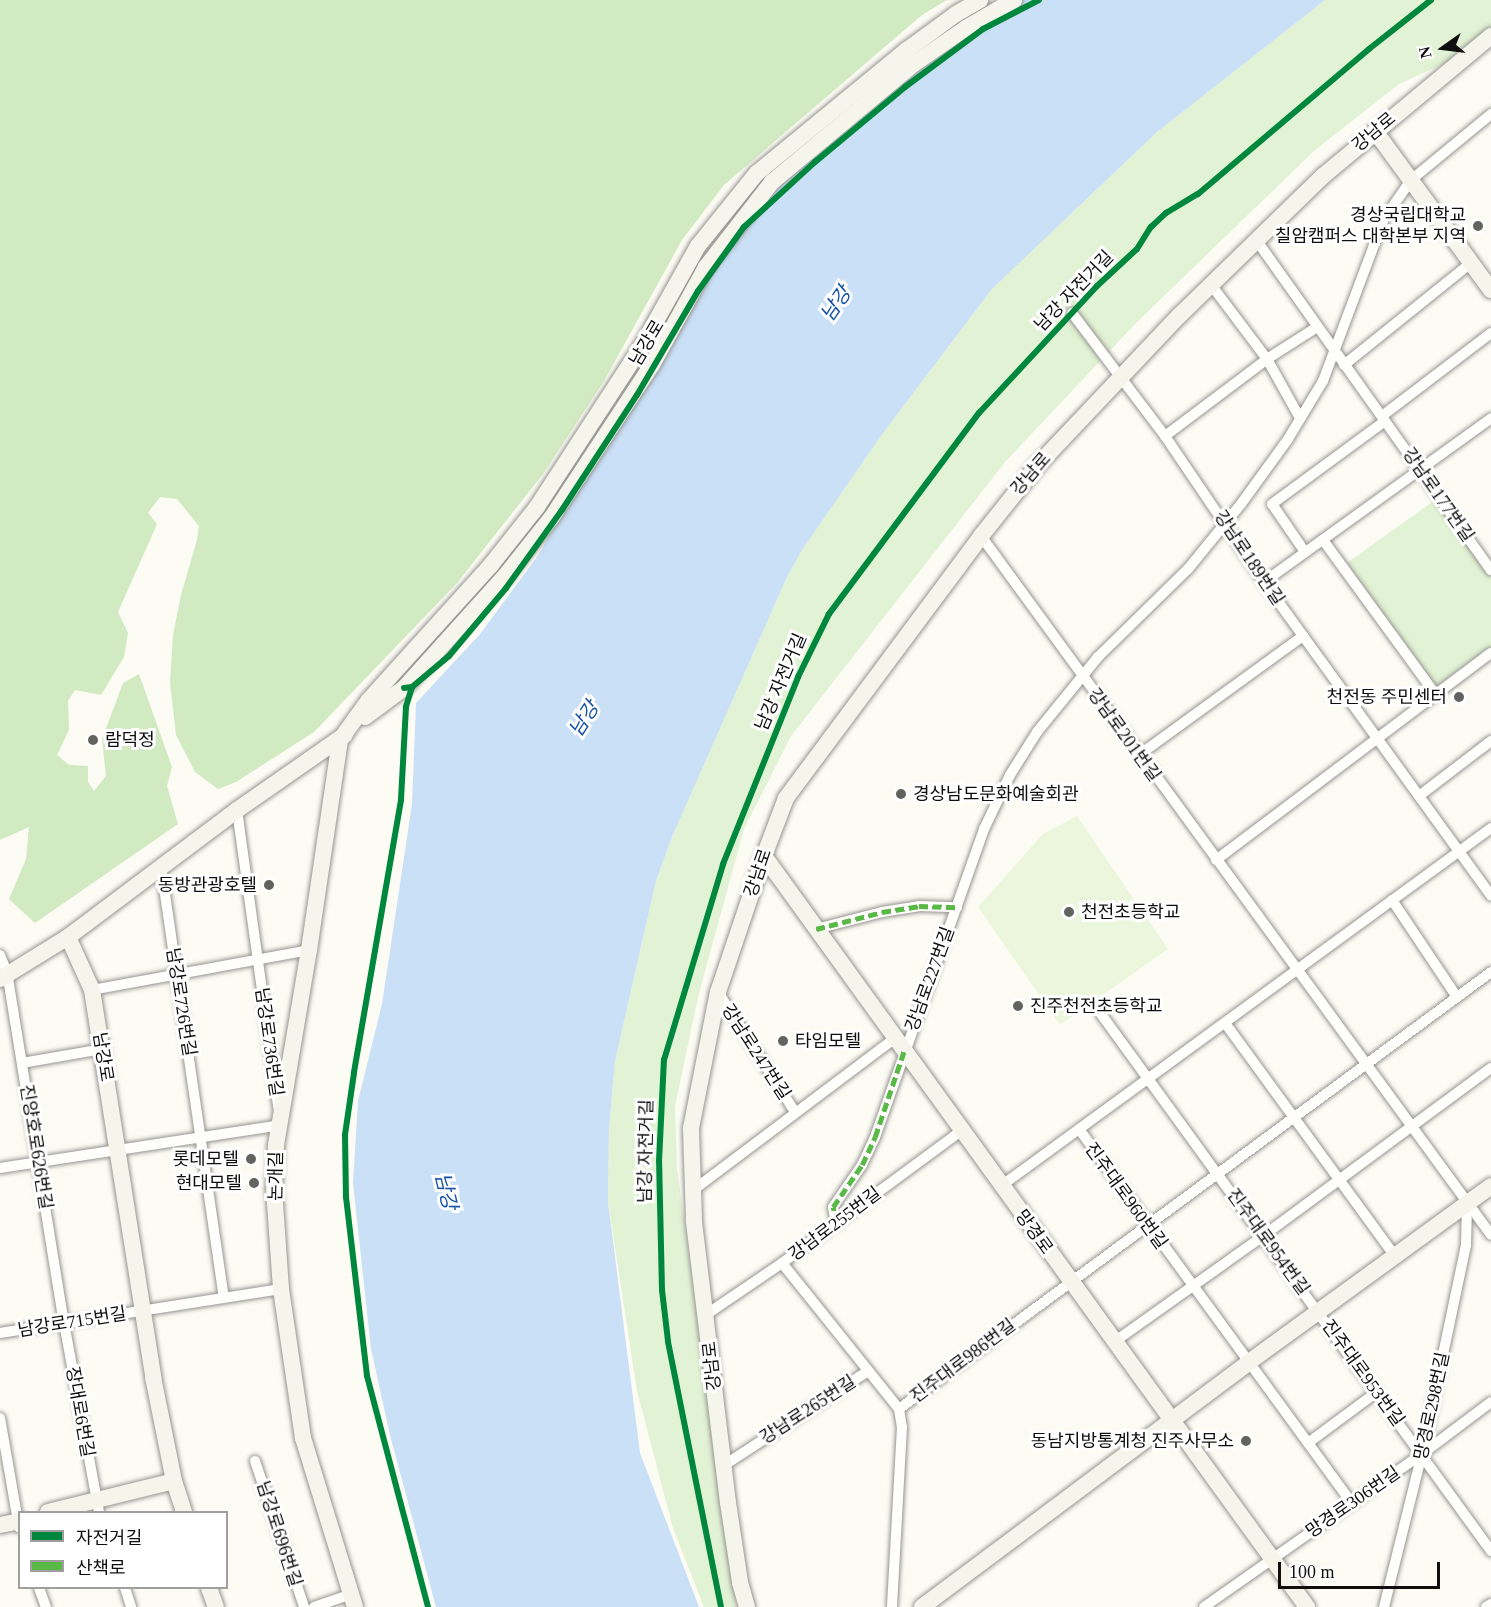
<!DOCTYPE html>
<html>
<head>
<meta charset="utf-8">
<style>
  body { margin:0 }
  #map { position:relative; width:1491px; height:1607px; overflow:hidden; background:#fcfbf4; font-family:"Times New Roman","Noto Sans KR",serif }
  div>[style] { position:absolute }
  [style*='--x'] { left:calc(var(--x)*1px); top:calc(var(--y)*1px); width:calc(var(--w)*1px); rotate:calc(var(--a)*1deg) }
  .green>* { inset:0; background:#e2f2d4 }
  .forest>* { inset:0; background:#d1eac1 }
  .pitch>* { inset:0; background:#ecf6dd }
  .water>* { inset:0; background:#cae0f7 }
  .roads { filter:drop-shadow(0 0 2px #969592) drop-shadow(0 0 2px #969592) }
  .street>* { height:10px; margin:-5px; padding:0 5px; transform-origin:5px; border-radius:5px; background:#fffefd }
  .secondary>* { height:16px; margin:-8px; padding:0 8px; transform-origin:8px; border-radius:8px; background:#f5f5eb }
  .quiet>* { height:4.5px; margin-top:-2.25px; transform-origin:0; background:repeating-linear-gradient(90deg,#58b947 0 9px,transparent 0 13.5px) }
  .cycleway>* { height:6px; margin:-3px; padding:0 3px; transform-origin:3px; border-radius:3px; background:#00873e }
  .dots>* { width:16px; height:16px; translate:-50% -50%; box-sizing:border-box; border:3px solid #fff; border-radius:50% }
  span { translate:-50% -50%; white-space:nowrap; text-align:center; line-height:1.15; -webkit-text-stroke:6px #fff; paint-order:stroke }
  .street-label { font-size:18px; color:#0f0f0f }
  .poi-label { font-size:18px; color:#0f0f0f }
  .right { translate:-100% -50%; text-align:right }
  .left { translate:0 -50%; text-align:left }
  .water-label { font-size:20px; color:#1352a6; font-style:italic }
  .legend { position:absolute; left:18px; top:1511px; width:210px; height:78px; box-sizing:border-box; background:#fff; border:2px solid #9f9f9f; margin:0; padding:8px 10px; list-style:none; font-size:18px; color:#0f0f0f }
  .legend li { display:flex; align-items:center; gap:12px; height:30px }
  .legend b { width:30px; border:2px solid #9f9f9f }
  .north { position:absolute; left:1413px; top:18px; width:60px; height:60px; -webkit-text-stroke:4px #fff; paint-order:stroke; rotate:256deg; font-size:16px; font-weight:700; line-height:24px; text-align:center; color:#0f0f0f }
  .north::after { content:''; display:block; margin:auto; width:21px; height:27px; background:#0f0f0f; clip-path:polygon(50% 0,100% 100%,50% 72%,0 100%) }
  .scale { position:absolute; left:1278px; top:1562px; width:162px; height:27px; box-sizing:border-box; border:3px solid #0f0f0f; border-top:0; padding-left:8px; font-size:18px; line-height:21px; white-space:nowrap; color:#0f0f0f; -webkit-text-stroke:4px #fff; paint-order:stroke }
</style>
</head>
<body>
<div id="map">
  <div class="green">
    <i style="clip-path:polygon(1325px 0,1491px 0,1491px 36px,1474px 50px,1399px 84px,1315px 150px,1136px 323px,1005px 462px,791px 736px,744px 829px,699px 993px,675px 1106px,677px 1168px,736px 1607px,704px 1607px,673px 1528px,637px 1391px,608px 1202px,609px 1129px,615px 1061px,656px 881px,672px 837px,787px 577px,802px 550px,883px 433px,992px 289px,1157px 132px)"></i>
    <i style="clip-path:polygon(1435px 500px,1491px 576px,1491px 648px,1434px 689px,1347px 563px)"></i>
  </div>
  <div class="forest">
    <i style="clip-path:polygon(0 0,947px 0,922px 15px,724px 185px,682px 240px,604px 381px,543px 474px,457px 583px,314px 732px,236px 782px,218px 789px,195px 772px,176px 735px,170px 683px,173px 635px,181px 595px,197px 540px,199px 526px,177px 499px,160px 497px,148px 513px,157px 524px,118px 612px,128px 633px,124px 657px,101px 695px,75px 690px,68px 701px,69px 730px,57px 755px,69px 765px,88px 766px,88px 782px,94px 791px,106px 776px,102px 739px,123px 683px,139px 674px,172px 767px,167px 786px,178px 824px,35px 923px,9px 899px,26px 859px,29px 827px,0 840px)"></i>
  </div>
  <div class="pitch">
    <i style="clip-path:polygon(1077px 816px,1168px 949px,1060px 1025px,978px 907px,1043px 834px)"></i>
  </div>
  <div class="water">
    <i style="clip-path:polygon(1006px 0,1325px 0,1157px 132px,992px 289px,883px 433px,802px 550px,787px 577px,672px 837px,656px 881px,615px 1061px,609px 1129px,608px 1202px,640px 1453px,699px 1607px,436px 1607px,390px 1435px,371px 1349px,353px 1183px,358px 1101px,382px 1004px,412px 804px,416px 703px,480px 634px,537px 557px,632px 394px,745px 209px)"></i>
  </div>
  <div class="roads">
    <div class="street">
      <i style="--x:1257;--y:241;--w:404;--a:54.6"></i>
      <i style="--x:1212;--y:286;--w:91;--a:53"></i>
      <i style="--x:1267;--y:359;--w:68;--a:60.8"></i>
      <i style="--x:1072;--y:313;--w:154;--a:52.9"></i>
      <i style="--x:1165;--y:436;--w:176;--a:55.9"></i>
      <i style="--x:1264;--y:582;--w:387;--a:54.1"></i>
      <i style="--x:1344;--y:365;--w:163;--a:-38.8"></i>
      <i style="--x:1382;--y:416;--w:137;--a:-37.3"></i>
      <i style="--x:1165;--y:436;--w:128;--a:-37"></i>
      <i style="--x:1267;--y:359;--w:59;--a:-32.6"></i>
      <i style="--x:981;--y:536;--w:865;--a:53.88"></i>
      <i style="--x:1323;--y:540;--w:192;--a:53.9"></i>
      <i style="--x:1305;--y:552;--w:58;--a:-124.5"></i>
      <i style="--x:1272;--y:504;--w:140;--a:-36.3"></i>
      <i style="--x:1264;--y:582;--w:280;--a:-35.8"></i>
      <i style="--x:1139;--y:755;--w:203;--a:-36"></i>
      <i style="--x:1419;--y:796;--w:91;--a:-37.4"></i>
      <i style="--x:237;--y:810;--w:300;--a:82.1"></i>
      <i style="--x:1216;--y:860;--w:344;--a:-37"></i>
      <i style="--x:161;--y:867;--w:435;--a:81.7"></i>
      <i style="--x:1392;--y:900;--w:117;--a:56.2"></i>
      <i style="--x:816;--y:929;--w:68;--a:-14.4"></i>
      <i style="--x:882;--y:912;--w:37;--a:-9"></i>
      <i style="--x:919;--y:906;--w:38;--a:2"></i>
      <i style="--x:0;--y:955;--w:18;--a:68"></i>
      <i style="--x:7;--y:972;--w:356;--a:80.8"></i>
      <i style="--x:64;--y:1323;--w:192;--a:79.5"></i>
      <i style="--x:92;--y:990;--w:221;--a:-10.4"></i>
      <i style="--x:718;--y:992;--w:143;--a:57.3"></i>
      <i style="--x:1101;--y:1014;--w:664;--a:54.01"></i>
      <i style="--x:1225;--y:1023;--w:288;--a:53.9"></i>
      <i style="--x:22;--y:1063;--w:81;--a:-9.9"></i>
      <i style="--x:1079;--y:1129;--w:462;--a:53.9"></i>
      <i style="--x:0;--y:1168;--w:283;--a:-8.7"></i>
      <i style="--x:280;--y:1125;--w:3;--a:-90"></i>
      <i style="--x:1001;--y:1186;--w:607;--a:-36.15"></i>
      <i style="--x:692;--y:1191;--w:254;--a:-37"></i>
      <i style="--x:836;--y:1224;--w:17;--a:-100"></i>
      <i style="--x:833;--y:1207;--w:51;--a:-55.4"></i>
      <i style="--x:862;--y:1165;--w:31;--a:-65"></i>
      <i style="--x:875;--y:1137;--w:327;--a:-70.5"></i>
      <i style="--x:984;--y:829;--w:60;--a:-64.3"></i>
      <i style="--x:1010;--y:775;--w:51;--a:-57.9"></i>
      <i style="--x:1037;--y:732;--w:97;--a:-50.9"></i>
      <i style="--x:1098;--y:657;--w:126;--a:-44.4"></i>
      <i style="--x:1188;--y:569;--w:84;--a:-50.8"></i>
      <i style="--x:1241;--y:504;--w:80;--a:-54.1"></i>
      <i style="--x:1288;--y:439;--w:68;--a:-58.9"></i>
      <i style="--x:1323;--y:381;--w:173;--a:-69.4"></i>
      <i style="--x:1384;--y:219;--w:47;--a:-55.3"></i>
      <i style="--x:1411;--y:180;--w:104;--a:-39.5"></i>
      <i style="--x:782;--y:1263;--w:187;--a:51.3"></i>
      <i style="--x:899;--y:1409;--w:18;--a:81"></i>
      <i style="--x:902;--y:1427;--w:180;--a:93.2"></i>
      <i style="--x:707;--y:1314;--w:91;--a:-34.2"></i>
      <i style="--x:782;--y:1263;--w:222;--a:-36.4"></i>
      <i style="--x:0;--y:1333;--w:284;--a:-8.9"></i>
      <i style="--x:1114;--y:1342;--w:183;--a:-35.4"></i>
      <i style="--x:1263;--y:1236;--w:283;--a:-36.4"></i>
      <i style="--x:899;--y:1409;--w:736;--a:-36.43"></i>
      <i style="--x:0;--y:1418;--w:111;--a:80.1"></i>
      <i style="--x:1308;--y:1443;--w:86;--a:-36.5"></i>
      <i style="--x:255;--y:1461;--w:154;--a:71.4"></i>
      <i style="--x:723;--y:1466;--w:173;--a:-33.2"></i>
      <i style="--x:39;--y:1588;--w:20;--a:70"></i>
      <i style="--x:125;--y:1588;--w:20;--a:72"></i>
      <i style="--x:314;--y:1607;--w:39;--a:-19"></i>
      <i style="--x:1204;--y:1607;--w:266;--a:-35.1"></i>
      <i style="--x:1422;--y:1454;--w:86;--a:-37"></i>
      <i style="--x:1384;--y:1607;--w:158;--a:-76.1"></i>
      <i style="--x:1422;--y:1454;--w:214;--a:-78.1"></i>
      <i style="--x:1466;--y:1245;--w:42;--a:-88.6"></i>
      <i style="--x:1486;--y:1607;--w:6;--a:-31"></i>
    </div>
    <div class="secondary">
      <i style="--x:1375;--y:131;--w:197;--a:53.9"></i>
      <i style="--x:365;--y:717;--w:49;--a:-36.6"></i>
      <i style="--x:404;--y:688;--w:151;--a:-48"></i>
      <i style="--x:505;--y:576;--w:75;--a:-51.5"></i>
      <i style="--x:552;--y:517;--w:182;--a:-56.7"></i>
      <i style="--x:652;--y:365;--w:112;--a:-61.1"></i>
      <i style="--x:706;--y:267;--w:108;--a:-52.2"></i>
      <i style="--x:772;--y:182;--w:181;--a:-39.8"></i>
      <i style="--x:911;--y:66;--w:67;--a:-34.6"></i>
      <i style="--x:966;--y:28;--w:56;--a:-30.3"></i>
      <i style="--x:764;--y:856;--w:927;--a:54.13"></i>
      <i style="--x:68;--y:937;--w:58;--a:65.6"></i>
      <i style="--x:92;--y:990;--w:392;--a:81"></i>
      <i style="--x:153;--y:1377;--w:106;--a:78.6"></i>
      <i style="--x:174;--y:1481;--w:33;--a:72"></i>
      <i style="--x:0;--y:979;--w:80;--a:-31.7"></i>
      <i style="--x:68;--y:937;--w:211;--a:-36.9"></i>
      <i style="--x:237;--y:810;--w:131;--a:-34.8"></i>
      <i style="--x:48;--y:1512;--w:130;--a:-13.8"></i>
      <i style="--x:0;--y:1525;--w:20;--a:-11"></i>
      <i style="--x:209;--y:1588;--w:20;--a:70"></i>
      <i style="--x:355;--y:1607;--w:177;--a:-107.1"></i>
      <i style="--x:303;--y:1438;--w:151;--a:-98.4"></i>
      <i style="--x:281;--y:1289;--w:99;--a:-94"></i>
      <i style="--x:274;--y:1190;--w:45;--a:-87.5"></i>
      <i style="--x:276;--y:1145;--w:198;--a:-80.4"></i>
      <i style="--x:309;--y:950;--w:212;--a:-81.6"></i>
      <i style="--x:340;--y:740;--w:49;--a:-54.1"></i>
      <i style="--x:369;--y:700;--w:182;--a:-47.9"></i>
      <i style="--x:491;--y:565;--w:74;--a:-51.6"></i>
      <i style="--x:537;--y:507;--w:192;--a:-56.9"></i>
      <i style="--x:642;--y:346;--w:115;--a:-60.8"></i>
      <i style="--x:698;--y:246;--w:94;--a:-51.1"></i>
      <i style="--x:757;--y:173;--w:194;--a:-39.4"></i>
      <i style="--x:907;--y:50;--w:61;--a:-36.3"></i>
      <i style="--x:956;--y:14;--w:28;--a:-30"></i>
      <i style="--x:747;--y:1607;--w:26;--a:-106"></i>
      <i style="--x:740;--y:1582;--w:80;--a:-98.6"></i>
      <i style="--x:728;--y:1503;--w:285;--a:-96.9"></i>
      <i style="--x:694;--y:1220;--w:92;--a:-91.9"></i>
      <i style="--x:691;--y:1128;--w:139;--a:-78.8"></i>
      <i style="--x:718;--y:992;--w:144;--a:-71.3"></i>
      <i style="--x:764;--y:856;--w:62;--a:-69.2"></i>
      <i style="--x:786;--y:798;--w:327;--a:-53.3"></i>
      <i style="--x:981;--y:536;--w:88;--a:-51.4"></i>
      <i style="--x:1036;--y:467;--w:208;--a:-46.6"></i>
      <i style="--x:1179;--y:316;--w:201;--a:-44.2"></i>
      <i style="--x:1323;--y:176;--w:219;--a:-39.8"></i>
      <i style="--x:922;--y:1607;--w:409;--a:-36.8"></i>
      <i style="--x:1249;--y:1362;--w:299;--a:-36"></i>
    </div>
  </div>
  <div class="quiet">
    <i style="--x:816;--y:929;--w:68;--a:-14.4"></i>
    <i style="--x:882;--y:912;--w:37;--a:-9"></i>
    <i style="--x:919;--y:906;--w:38;--a:2"></i>
    <i style="--x:836;--y:1224;--w:17;--a:-100"></i>
    <i style="--x:833;--y:1207;--w:51;--a:-55.4"></i>
    <i style="--x:862;--y:1165;--w:31;--a:-65"></i>
    <i style="--x:875;--y:1137;--w:91;--a:-71.4"></i>
  </div>
  <div class="cycleway">
    <i style="--x:412;--y:687;--w:48;--a:-40"></i>
    <i style="--x:449;--y:656;--w:89;--a:-50"></i>
    <i style="--x:506;--y:588;--w:96;--a:-54.3"></i>
    <i style="--x:562;--y:510;--w:137;--a:-56.9"></i>
    <i style="--x:637;--y:395;--w:121;--a:-59.6"></i>
    <i style="--x:698;--y:291;--w:79;--a:-54.3"></i>
    <i style="--x:744;--y:227;--w:96;--a:-42.5"></i>
    <i style="--x:815;--y:162;--w:117;--a:-39.8"></i>
    <i style="--x:905;--y:87;--w:97;--a:-36.6"></i>
    <i style="--x:983;--y:29;--w:63;--a:-27.4"></i>
    <i style="--x:404;--y:688;--w:8;--a:-7"></i>
    <i style="--x:412;--y:687;--w:21;--a:107"></i>
    <i style="--x:406;--y:707;--w:93;--a:93.1"></i>
    <i style="--x:401;--y:800;--w:277;--a:99.8"></i>
    <i style="--x:354;--y:1073;--w:63;--a:98.3"></i>
    <i style="--x:345;--y:1135;--w:62;--a:89.1"></i>
    <i style="--x:346;--y:1197;--w:180;--a:83.3"></i>
    <i style="--x:367;--y:1376;--w:239;--a:75.2"></i>
    <i style="--x:721;--y:1607;--w:271;--a:-101.3"></i>
    <i style="--x:668;--y:1341;--w:51;--a:-96.7"></i>
    <i style="--x:662;--y:1290;--w:129;--a:-91.3"></i>
    <i style="--x:659;--y:1161;--w:101;--a:-87.2"></i>
    <i style="--x:664;--y:1060;--w:205;--a:-73.2"></i>
    <i style="--x:723;--y:864;--w:201;--a:-68.1"></i>
    <i style="--x:798;--y:677;--w:70;--a:-63.8"></i>
    <i style="--x:829;--y:614;--w:251;--a:-53.3"></i>
    <i style="--x:979;--y:413;--w:173;--a:-47.1"></i>
    <i style="--x:1097;--y:286;--w:54;--a:-42.8"></i>
    <i style="--x:1137;--y:249;--w:26;--a:-58"></i>
    <i style="--x:1151;--y:227;--w:21;--a:-43"></i>
    <i style="--x:1166;--y:213;--w:37;--a:-31"></i>
    <i style="--x:1198;--y:194;--w:224;--a:-40.3"></i>
    <i style="--x:1369;--y:49;--w:79;--a:-38.3"></i>
  </div>
  <div class="dots">
    <i style="left:1478px;top:226px;background:#62625f"></i>
    <i style="left:1459px;top:697px;background:#62625f"></i>
    <i style="left:93px;top:740px;background:#62625f"></i>
    <i style="left:901px;top:794px;background:#62625f"></i>
    <i style="left:269px;top:885px;background:#62625f"></i>
    <i style="left:1069px;top:912px;background:#62625f"></i>
    <i style="left:1018px;top:1006px;background:#62625f"></i>
    <i style="left:783px;top:1041px;background:#62625f"></i>
    <i style="left:251px;top:1159px;background:#62625f"></i>
    <i style="left:254px;top:1183px;background:#62625f"></i>
    <i style="left:1246px;top:1441px;background:#62625f"></i>
  </div>
  <div class="street-label">
    <span style="left:1374px;top:132px;rotate:-40deg">강남로</span>
    <span style="left:1074px;top:291px;rotate:-46deg">남강 자전거길</span>
    <span style="left:647px;top:343px;rotate:-59deg">남강로</span>
    <span style="left:1031px;top:474px;rotate:-49deg">강남로</span>
    <span style="left:1438px;top:495px;rotate:55deg">강남로177번길</span>
    <span style="left:1249px;top:558px;rotate:56deg">강남로189번길</span>
    <span style="left:781px;top:682px;rotate:-67deg">남강 자전거길</span>
    <span style="left:1124px;top:735px;rotate:54deg">강남로201번길</span>
    <span style="left:758px;top:873px;rotate:-71deg">강남로</span>
    <span style="left:930px;top:979px;rotate:-70deg">강남로227번길</span>
    <span style="left:181px;top:1002px;rotate:81deg">남강로726번길</span>
    <span style="left:269px;top:1042px;rotate:82deg">남강로736번길</span>
    <span style="left:756px;top:1052px;rotate:57deg">강남로247번길</span>
    <span style="left:103px;top:1057px;rotate:81deg">남강로</span>
    <span style="left:36px;top:1147px;rotate:81deg">진양호로626번길</span>
    <span style="left:646px;top:1151px;rotate:-89deg">남강 자전거길</span>
    <span style="left:276px;top:1176px;rotate:-89deg">논개길</span>
    <span style="left:1126px;top:1196px;rotate:54deg">진주대로960번길</span>
    <span style="left:835px;top:1224px;rotate:-37deg">강남로255번길</span>
    <span style="left:1034px;top:1232px;rotate:54deg">망경로</span>
    <span style="left:1268px;top:1242px;rotate:54deg">진주대로954번길</span>
    <span style="left:72px;top:1322px;rotate:-9deg">남강로715번길</span>
    <span style="left:963px;top:1361px;rotate:-37deg">진주대로986번길</span>
    <span style="left:712px;top:1366px;rotate:-96deg">강남로</span>
    <span style="left:1363px;top:1373px;rotate:54deg">진주대로953번길</span>
    <span style="left:1432px;top:1406px;rotate:-78deg">망경로298번길</span>
    <span style="left:808px;top:1410px;rotate:-33deg">강남로265번길</span>
    <span style="left:80px;top:1412px;rotate:80deg">장대로6번길</span>
    <span style="left:1353px;top:1502px;rotate:-35deg">망경로306번길</span>
    <span style="left:279px;top:1534px;rotate:72deg">남강로696번길</span>
  </div>
  <div class="poi-label">
    <span class="right" style="left:1466px;top:226px">경상국립대학교<br>칠암캠퍼스 대학본부 지역</span>
    <span class="right" style="left:1447px;top:697px">천전동 주민센터</span>
    <span class="left" style="left:105px;top:740px">람덕정</span>
    <span class="left" style="left:913px;top:794px">경상남도문화예술회관</span>
    <span class="right" style="left:257px;top:885px">동방관광호텔</span>
    <span class="left" style="left:1081px;top:912px">천전초등학교</span>
    <span class="left" style="left:1030px;top:1006px">진주천전초등학교</span>
    <span class="left" style="left:795px;top:1041px">타임모텔</span>
    <span class="right" style="left:239px;top:1159px">롯데모텔</span>
    <span class="right" style="left:242px;top:1183px">현대모텔</span>
    <span class="right" style="left:1234px;top:1441px">동남지방통계청 진주사무소</span>
  </div>
  <div class="water-label">
    <span style="left:836px;top:304px;rotate:-55deg">남강</span>
    <span style="left:584px;top:719px;rotate:-57deg">남강</span>
    <span style="left:446px;top:1191px;rotate:77deg">남강</span>
  </div>
  <ul class="legend">
  <li><b style="height:8px;background:#00873e"></b>자전거길</li>
  <li><b style="height:8px;background:#58b947"></b>산책로</li>
  </ul>
  <div class="north">N</div>
  <div class="scale">100 m</div>
</div>
</body>
</html>
